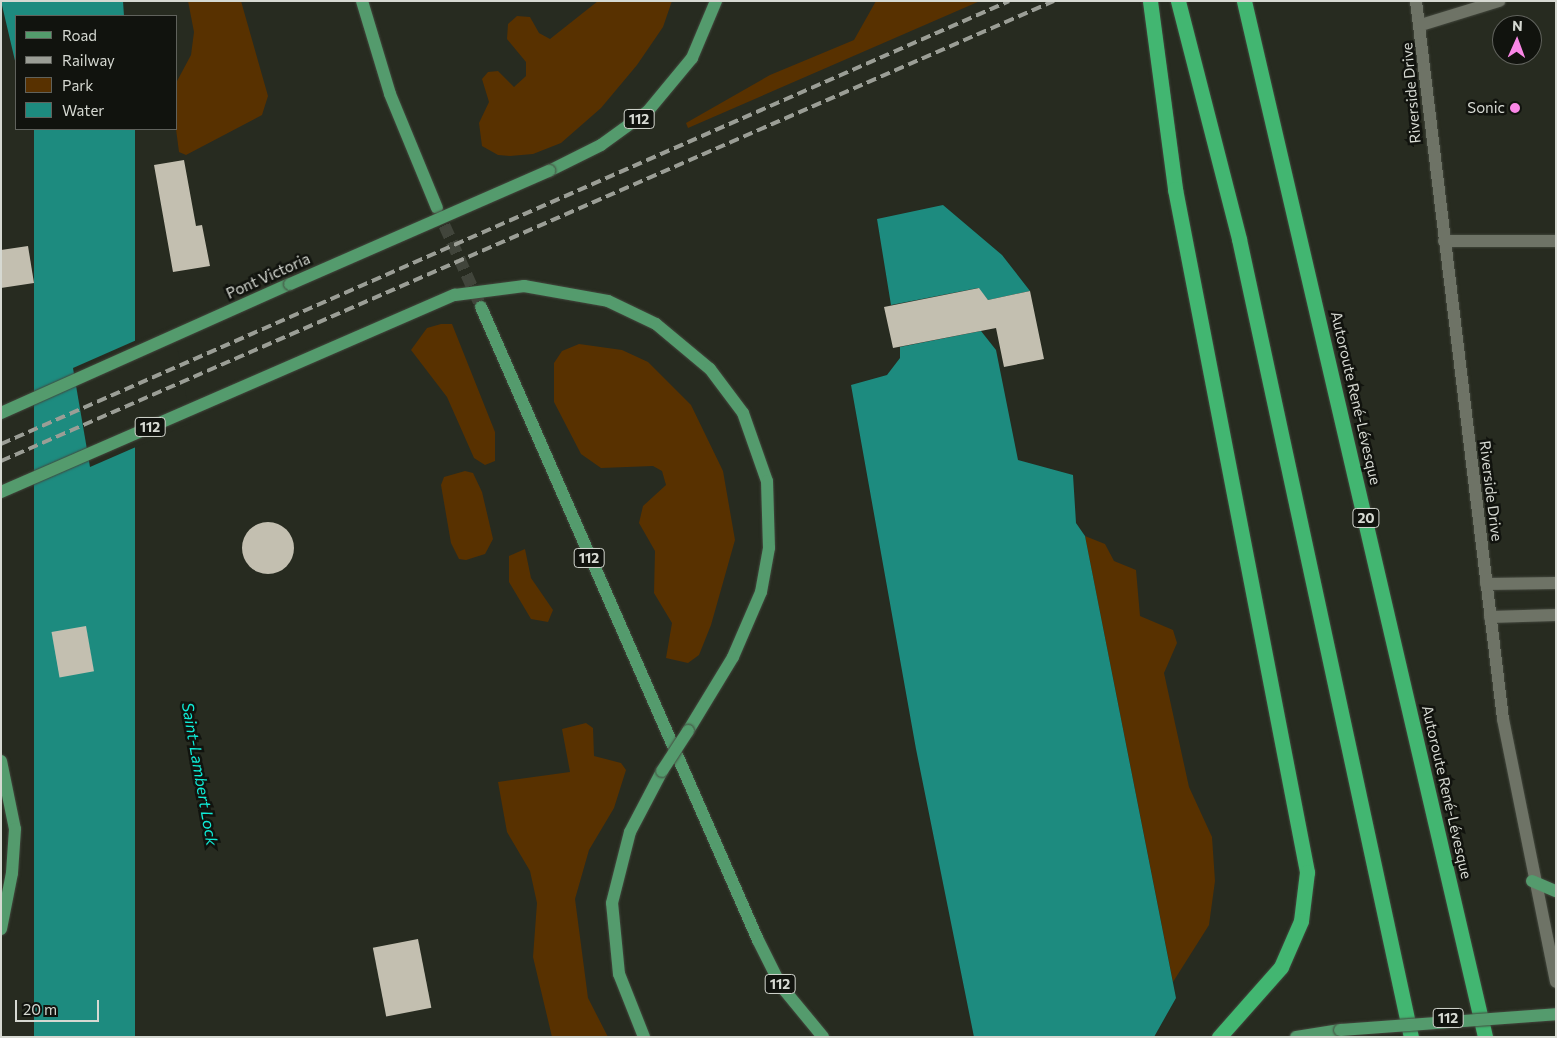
<!DOCTYPE html>
<html>
<head>
<meta charset="utf-8">
<style>
  body { margin:0 }
  #map { position:relative; width:1557px; height:1038px; overflow:hidden; background:#272b20; font-family:Commissioner,sans-serif }
  div>[style] { position:absolute }
  [style*='--x'] { left:calc(var(--x)*1px); top:calc(var(--y)*1px); width:calc(var(--w)*1px); rotate:calc(var(--a)*1deg) }
  .green>* { inset:0; background:#583100 }
  .water>* { inset:0; background:#1d8b7f; transform-origin:0 0 }
  .pier>* { inset:0; background:#272b20 }
  .building>* { inset:0; background:#c3bfb0; transform-origin:0 0 }
  .round { border-radius:50% }
  .primary-tunnel>* { height:12px; margin-top:-6px; transform-origin:0; background:repeating-linear-gradient(90deg,#41453b 0 12px,transparent 0 18px) }
  .roads { filter:drop-shadow(0 0 1px #43473d) drop-shadow(0 0 1px #43473d) }
  .minor>* { height:12px; margin:-6px; padding:0 6px; transform-origin:6px; border-radius:6px; background:#6e7366 }
  .tertiary>* { height:12px; margin:-6px; padding:0 6px; transform-origin:6px; border-radius:6px; background:#6e7366 }
  .primary>* { height:12px; margin:-6px; padding:0 6px; transform-origin:6px; border-radius:6px; background:#549b6d }
  .motorway>* { height:15px; margin:-7.5px; padding:0 7.5px; transform-origin:7.5px; border-radius:7.5px; background:#42b671 }
  .rail>* { height:4px; margin-top:-2px; transform-origin:0; background:repeating-linear-gradient(90deg,#9b9e96 0 10px,transparent 0 15px) }
  .bridges { filter:drop-shadow(0 0 1px #43473d) drop-shadow(0 0 1px #43473d) }
  .primary-bridge>* { height:12px; margin:-6px; padding:0 6px; transform-origin:6px; border-radius:6px; background:#549b6d }
  .dots>* { width:14px; height:14px; translate:-50% -50%; box-sizing:border-box; border:2px solid #11130e; border-radius:50% }
  span { translate:-50% -50%; white-space:nowrap; text-align:center; line-height:1.15; -webkit-text-stroke:5px #11130e; paint-order:stroke }
  .shield-label span { padding:1px 4px; background:#11130e; border:1px solid; border-radius:4px; -webkit-text-stroke-width:0 }
  .shield-label { font-size:14px; color:#d6d9d2; font-weight:700 }
  .street-label { font-size:15px; color:#d6d9d2 }
  .poi-label { font-size:15px; color:#d6d9d2 }
  .right { translate:-100% -50%; text-align:right }
  .water-label { font-size:16px; color:#0febd6; font-style:italic }
  .frame { position:absolute; inset:0; border:2px solid #d6d9d2; pointer-events:none }
  .legend { position:absolute; left:15px; top:15px; width:162px; height:115px; box-sizing:border-box; background:#11130e; border:1px solid #60625c; margin:0; padding:6px 9px; list-style:none; font-size:15px; color:#d6d9d2 }
  .legend li { display:flex; align-items:center; gap:10px; height:25px }
  .legend b { width:25px; border:1px solid #60625c }
  .north { position:absolute; left:1492px; top:15px; width:50px; height:50px; box-sizing:border-box; background:#11130e; border:1px solid #60625c; border-radius:50%; rotate:2deg; font-size:14px; font-weight:700; line-height:20px; text-align:center; color:#d6d9d2 }
  .north::after { content:''; display:block; margin:auto; width:18px; height:22px; background:#fa87e6; clip-path:polygon(50% 0,100% 100%,50% 72%,0 100%) }
  .scale { position:absolute; left:15px; top:1000px; width:84px; height:22px; box-sizing:border-box; border:2px solid #d6d9d2; border-top:0; padding-left:6px; font-size:15px; line-height:18px; white-space:nowrap; color:#d6d9d2; -webkit-text-stroke:4px #11130e; paint-order:stroke }
</style>
</head>
<body>
<div id="map">
  <div class="green">
    <i style="clip-path:polygon(188px 1px,241px 1px,268px 96px,262px 115px,186px 155px,179px 152px,176px 129px,176px 83px,191px 55px,194px 32px)"></i>
    <i style="clip-path:polygon(598px 1px,672px 1px,663px 27px,637px 65px,601px 108px,561px 143px,533px 154px,510px 156px,498px 155px,482px 146px,479px 123px,489px 102px,482px 79px,488px 72px,498px 71px,514px 87px,526px 76px,526px 62px,507px 39px,508px 24px,517px 16px,530px 17px,539px 33px,550px 39px)"></i>
    <i style="clip-path:polygon(876px 1px,980px 1px,688px 128px,686px 123px,770px 75px,854px 40px)"></i>
    <i style="clip-path:polygon(441px 324px,452px 324px,495px 432px,495px 461px,485px 465px,474px 458px,447px 397px,411px 350px,427px 328px)"></i>
    <i style="clip-path:polygon(579px 344px,622px 350px,648px 362px,691px 405px,723px 471px,735px 540px,711px 625px,699px 655px,688px 663px,666px 658px,672px 623px,654px 593px,655px 551px,639px 523px,643px 506px,666px 485px,662px 471px,653px 466px,601px 468px,581px 454px,554px 402px,554px 363px,562px 351px)"></i>
    <i style="clip-path:polygon(465px 471px,473px 473px,482px 492px,493px 539px,485px 554px,466px 560px,459px 559px,451px 543px,441px 485px,444px 477px)"></i>
    <i style="clip-path:polygon(1085px 536px,1105px 544px,1114px 561px,1136px 570px,1140px 616px,1173px 630px,1177px 643px,1164px 673px,1189px 787px,1212px 837px,1215px 881px,1209px 925px,1173px 982px)"></i>
    <i style="clip-path:polygon(525px 549px,531px 578px,553px 610px,548px 622px,531px 619px,509px 582px,509px 556px)"></i>
    <i style="clip-path:polygon(586px 723px,593px 728px,594px 756px,621px 763px,626px 770px,614px 808px,589px 850px,575px 899px,588px 998px,608px 1037px,552px 1037px,533px 957px,537px 903px,530px 871px,507px 832px,498px 782px,570px 772px,562px 729px)"></i>
  </div>
  <div class="water">
    <i style="clip-path:polygon(1px 1px,123px 1px,124px 16px,16px 16px,16px 65px)"></i>
    <i style="left:34px;top:129px;width:101px;height:922px"></i>
    <i style="clip-path:polygon(943px 205px,1002px 255px,1030px 291px,988px 300px,978px 288px,891px 305px,877px 219px)"></i>
    <i style="clip-path:polygon(981px 331px,996px 350px,1018px 460px,1073px 475px,1076px 523px,1085px 536px,1176px 998px,1154px 1037px,974px 1037px,916px 749px,851px 385px,887px 375px,900px 358px,900px 347px)"></i>
  </div>
  <div class="pier">
    <i style="clip-path:polygon(173px 324px,191px 423px,90px 467px,73px 368px)"></i>
  </div>
  <div class="building">
    <i style="clip-path:polygon(184px 160px,196px 226px,202px 225px,210px 266px,173px 272px,154px 165px)"></i>
    <i style="clip-path:polygon(28px 246px,34px 283px,1px 288px,1px 250px)"></i>
    <i style="clip-path:polygon(979px 288px,988px 300px,1030px 291px,1044px 359px,1004px 367px,996px 328px,893px 348px,884px 307px)"></i>
    <i class="round" style="left:242px;top:522px;width:52px;height:52px"></i>
    <i style="left:86px;top:626px;width:46px;height:35px;rotate:80deg"></i>
    <i style="left:418px;top:939px;width:70px;height:46px;rotate:79deg"></i>
  </div>
  <div class="primary-tunnel">
    <i style="--x:437;--y:209;--w:107;--a:65.8"></i>
  </div>
  <div class="roads">
    <div class="minor">
      <i style="--x:1421;--y:25;--w:82;--a:-17.1"></i>
      <i style="--x:1444;--y:241;--w:112;--a:0"></i>
      <i style="--x:1486;--y:584;--w:70;--a:-0.8"></i>
      <i style="--x:1490;--y:617;--w:66;--a:-1.7"></i>
    </div>
    <div class="tertiary">
      <i style="--x:1416;--y:1;--w:723;--a:83.09"></i>
      <i style="--x:1503;--y:719;--w:268;--a:78.6"></i>
    </div>
    <div class="primary">
      <i style="--x:362;--y:1;--w:97;--a:73.2"></i>
      <i style="--x:390;--y:94;--w:123;--a:67.6"></i>
      <i style="--x:549;--y:171;--w:58;--a:-26.6"></i>
      <i style="--x:601;--y:145;--w:58;--a:-35.9"></i>
      <i style="--x:648;--y:111;--w:69;--a:-50.3"></i>
      <i style="--x:692;--y:58;--w:62;--a:-67.2"></i>
      <i style="--x:481;--y:307;--w:691;--a:66.37"></i>
      <i style="--x:758;--y:940;--w:51;--a:63.4"></i>
      <i style="--x:781;--y:986;--w:66;--a:50.5"></i>
      <i style="--x:1;--y:413;--w:316;--a:-24.1"></i>
      <i style="--x:1;--y:492;--w:495;--a:-23.5"></i>
      <i style="--x:455;--y:295;--w:70;--a:-7.4"></i>
      <i style="--x:524;--y:286;--w:85;--a:10.1"></i>
      <i style="--x:608;--y:301;--w:53;--a:25.6"></i>
      <i style="--x:656;--y:324;--w:70;--a:39.8"></i>
      <i style="--x:710;--y:369;--w:55;--a:53.1"></i>
      <i style="--x:743;--y:413;--w:72;--a:70.6"></i>
      <i style="--x:767;--y:481;--w:67;--a:88.3"></i>
      <i style="--x:769;--y:548;--w:45;--a:100.3"></i>
      <i style="--x:761;--y:592;--w:71;--a:113.3"></i>
      <i style="--x:733;--y:657;--w:87;--a:121.3"></i>
      <i style="--x:1;--y:761;--w:69;--a:78.4"></i>
      <i style="--x:15;--y:829;--w:44;--a:93.9"></i>
      <i style="--x:12;--y:873;--w:57;--a:101.1"></i>
      <i style="--x:1532;--y:881;--w:26;--a:23"></i>
      <i style="--x:644;--y:1037;--w:68;--a:-111.6"></i>
      <i style="--x:619;--y:974;--w:71;--a:-95.6"></i>
      <i style="--x:612;--y:903;--w:73;--a:-75.8"></i>
      <i style="--x:630;--y:832;--w:69;--a:-62.3"></i>
      <i style="--x:1296;--y:1037;--w:45;--a:-9"></i>
    </div>
    <div class="motorway">
      <i style="--x:1150;--y:1;--w:190;--a:82.4"></i>
      <i style="--x:1175;--y:189;--w:696;--a:79.06"></i>
      <i style="--x:1307;--y:872;--w:49;--a:97"></i>
      <i style="--x:1301;--y:921;--w:50;--a:113.5"></i>
      <i style="--x:1281;--y:967;--w:94;--a:131.5"></i>
      <i style="--x:1178;--y:1;--w:246;--a:75.6"></i>
      <i style="--x:1239;--y:239;--w:816;--a:77.84"></i>
      <i style="--x:1244;--y:1;--w:1064;--a:76.9"></i>
    </div>
  </div>
  <div class="rail">
    <i style="--x:1;--y:444;--w:1101;--a:-23.72"></i>
    <i style="--x:1;--y:461;--w:1149;--a:-23.6"></i>
  </div>
  <div class="bridges">
    <div class="primary-bridge">
      <i style="--x:290;--y:284;--w:283;--a:-23.6"></i>
      <i style="--x:662;--y:771;--w:48;--a:-57"></i>
      <i style="--x:1340;--y:1030;--w:217;--a:-4.2"></i>
    </div>
  </div>
  <div class="dots">
    <i style="left:1515px;top:108px;background:#fa87e6"></i>
  </div>
  <div class="shield-label">
    <span style="left:639px;top:119px">112</span>
    <span style="left:150px;top:427px">112</span>
    <span style="left:1366px;top:518px">20</span>
    <span style="left:589px;top:558px">112</span>
    <span style="left:780px;top:984px">112</span>
    <span style="left:1448px;top:1018px">112</span>
  </div>
  <div class="street-label">
    <span style="left:1411px;top:93px;rotate:-95deg">Riverside Drive</span>
    <span style="left:268px;top:276px;rotate:-24deg">Pont Victoria</span>
    <span style="left:1356px;top:398px;rotate:77deg">Autoroute René-Lévesque</span>
    <span style="left:1491px;top:491px;rotate:83deg">Riverside Drive</span>
    <span style="left:1447px;top:792px;rotate:77deg">Autoroute René-Lévesque</span>
  </div>
  <div class="poi-label">
    <span class="right" style="left:1505px;top:108px">Sonic</span>
  </div>
  <div class="water-label">
    <span style="left:200px;top:774px;rotate:80deg">Saint-Lambert Lock</span>
  </div>
  <div class="frame"></div>
  <ul class="legend">
  <li><b style="height:6px;background:#549b6d"></b>Road</li>
  <li><b style="height:6px;background:#9b9e96"></b>Railway</li>
  <li><b style="height:14px;background:#583100"></b>Park</li>
  <li><b style="height:14px;background:#1d8b7f"></b>Water</li>
  </ul>
  <div class="north">N</div>
  <div class="scale">20 m</div>
</div>
</body>
</html>
